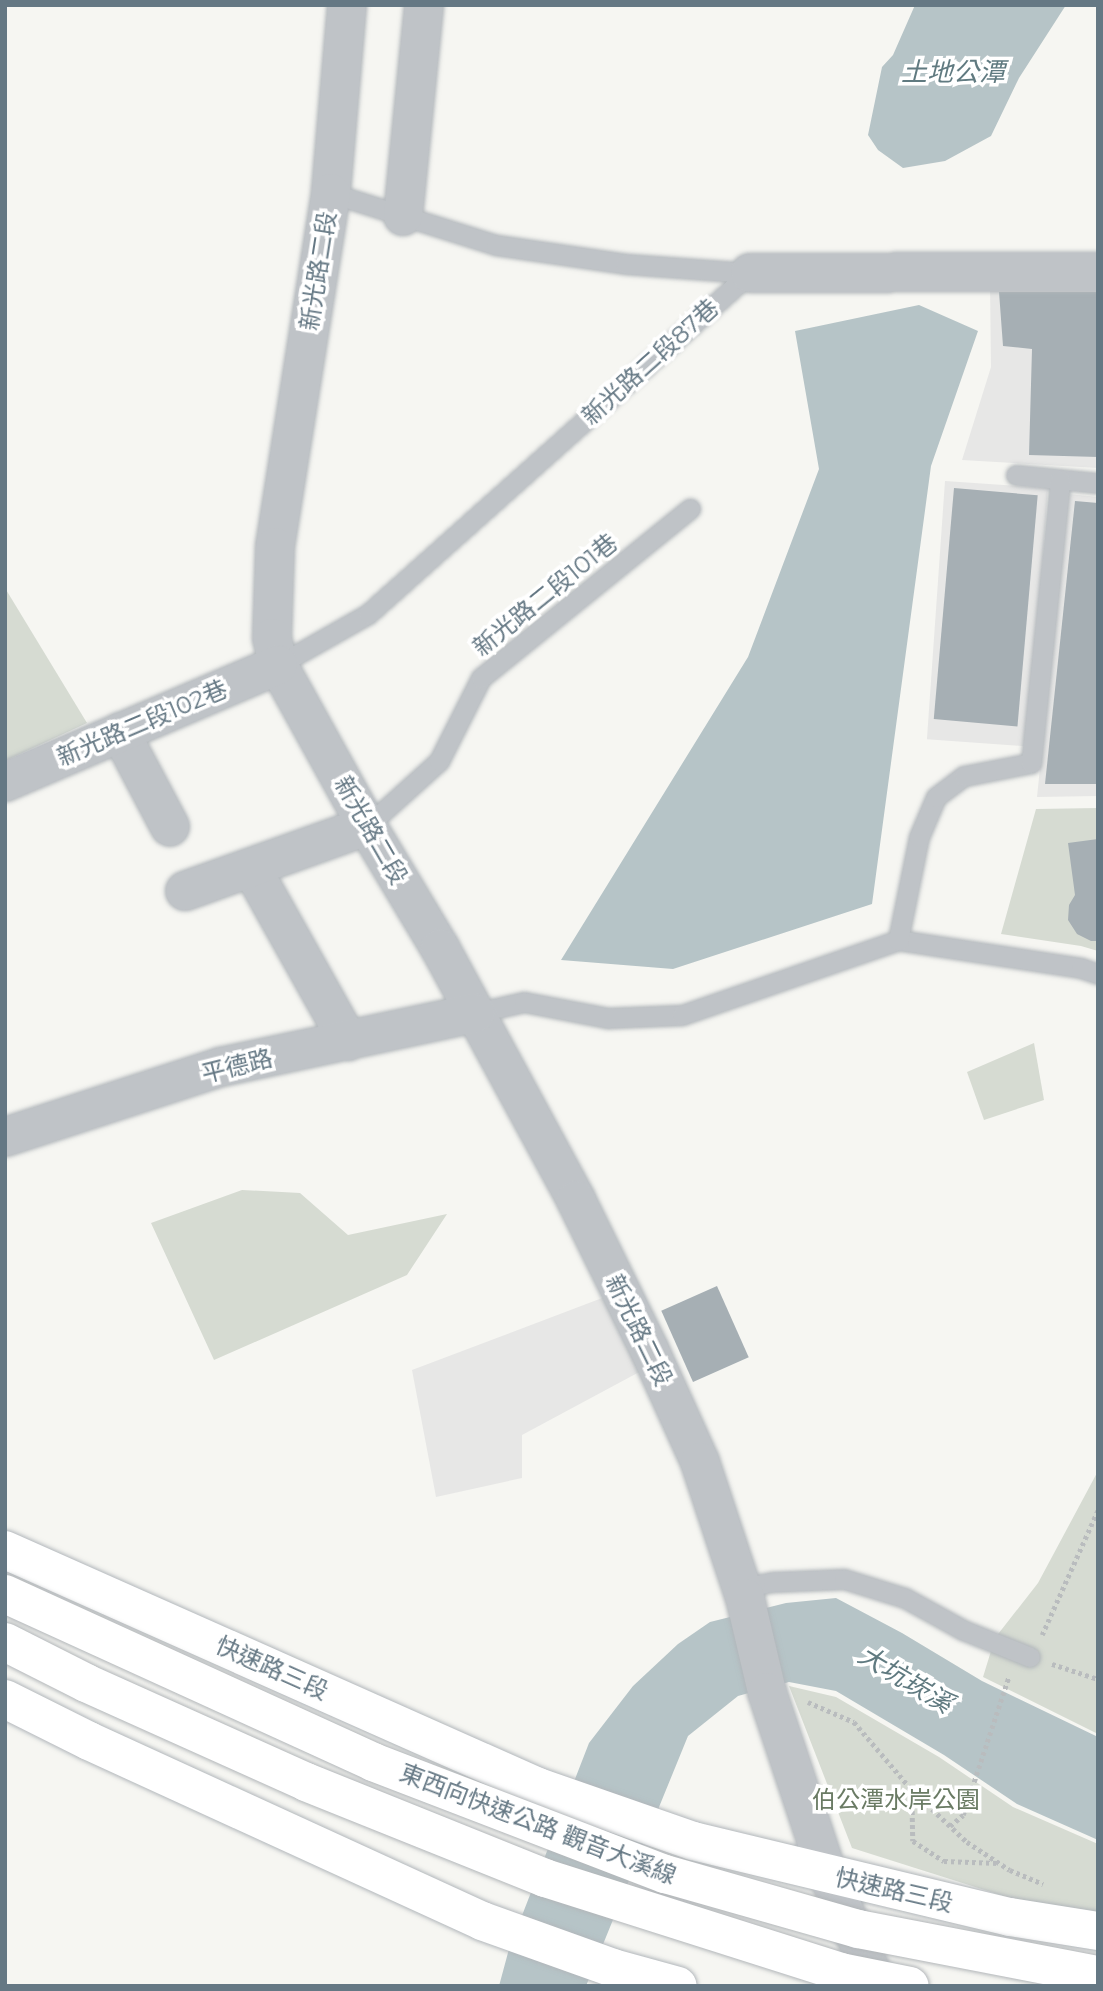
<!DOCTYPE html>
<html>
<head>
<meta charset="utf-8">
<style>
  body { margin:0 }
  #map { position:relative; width:1103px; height:1991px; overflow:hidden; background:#f6f6f2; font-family:Montserrat,"Noto Sans TC",sans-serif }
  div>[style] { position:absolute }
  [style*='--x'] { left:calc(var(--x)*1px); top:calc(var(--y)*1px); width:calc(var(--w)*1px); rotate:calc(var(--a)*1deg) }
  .built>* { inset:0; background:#e7e7e6; transform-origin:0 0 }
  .green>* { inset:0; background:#d6dbd2 }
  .water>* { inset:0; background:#b6c4c7 }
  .building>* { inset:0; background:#a6afb4; transform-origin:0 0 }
  .path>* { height:4.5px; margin-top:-2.25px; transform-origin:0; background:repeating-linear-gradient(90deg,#b9bcbe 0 3.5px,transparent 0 7px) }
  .roads { filter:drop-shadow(0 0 2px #b2b7bb) drop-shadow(0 0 2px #b2b7bb) }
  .lane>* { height:19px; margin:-9.5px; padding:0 9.5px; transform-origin:9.5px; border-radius:9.5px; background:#bfc3c7 }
  .street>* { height:38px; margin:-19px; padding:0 19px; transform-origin:19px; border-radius:19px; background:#bfc3c7 }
  .primary>* { height:38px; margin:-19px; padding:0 19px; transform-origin:19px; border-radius:19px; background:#fff }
  .bridges { filter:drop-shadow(0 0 2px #b2b6b9) drop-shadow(0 0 2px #b2b6b9) }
  .highway-bridge>* { height:38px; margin:-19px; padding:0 19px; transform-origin:19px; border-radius:19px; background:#fff }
  span { translate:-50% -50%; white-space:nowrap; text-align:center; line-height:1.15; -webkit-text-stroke:7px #fff; paint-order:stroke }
  .street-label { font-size:24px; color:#657884 }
  .park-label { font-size:24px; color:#6a7b64 }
  .water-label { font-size:26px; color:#607a80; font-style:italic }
  .frame { position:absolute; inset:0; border:7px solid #657884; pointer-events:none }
</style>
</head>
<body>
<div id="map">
  <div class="built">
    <i style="clip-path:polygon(990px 283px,1098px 284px,1098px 468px,962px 460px,991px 367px)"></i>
    <i style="left:945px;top:481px;width:103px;height:259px;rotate:4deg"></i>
    <i style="clip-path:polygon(1068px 494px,1098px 497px,1098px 796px,1037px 797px)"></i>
    <i style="clip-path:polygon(610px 1295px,643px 1370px,522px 1435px,522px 1478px,436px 1497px,412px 1370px)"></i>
  </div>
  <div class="green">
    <i style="clip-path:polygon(5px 588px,87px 723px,5px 761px)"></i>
    <i style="clip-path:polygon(1098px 808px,1098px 951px,1081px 946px,1001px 934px,1036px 809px)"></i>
    <i style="clip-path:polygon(1034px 1043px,1044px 1100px,984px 1120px,967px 1072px)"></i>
    <i style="clip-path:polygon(242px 1190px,300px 1193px,348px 1235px,447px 1214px,407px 1275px,214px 1360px,151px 1223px)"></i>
    <i style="clip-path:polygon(1098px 1471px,1098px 1734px,983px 1677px,995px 1638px,1038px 1583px)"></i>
    <i style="clip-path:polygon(789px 1686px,836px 1697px,939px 1757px,1013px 1807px,1098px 1844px,1098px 1912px,1013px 1899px,852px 1848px)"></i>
  </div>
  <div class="water">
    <i style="clip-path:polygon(915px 5px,1066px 5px,1019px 78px,991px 136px,945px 161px,903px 168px,878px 150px,868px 135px,882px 67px,893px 55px)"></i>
    <i style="clip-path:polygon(919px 305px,978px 331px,931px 466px,872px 904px,673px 969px,561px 960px,748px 657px,819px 469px,795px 331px)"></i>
    <i style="clip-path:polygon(836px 1598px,902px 1633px,982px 1681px,1098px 1737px,1098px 1840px,1017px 1804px,944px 1755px,836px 1691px,789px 1682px,738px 1696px,688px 1736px,586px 1986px,499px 1986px,509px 1949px,589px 1743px,633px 1686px,678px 1644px,710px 1622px,786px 1603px)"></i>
  </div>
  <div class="building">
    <i style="clip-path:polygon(999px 292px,1098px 292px,1098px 457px,1029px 455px,1032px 349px,1003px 346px)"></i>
    <i style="left:954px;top:488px;width:84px;height:232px;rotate:5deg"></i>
    <i style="clip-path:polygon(1075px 501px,1098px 503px,1098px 784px,1045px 784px)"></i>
    <i style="clip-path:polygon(1098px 839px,1098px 941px,1091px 941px,1077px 934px,1068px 920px,1069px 905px,1075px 895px,1068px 843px)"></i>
    <i style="left:717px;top:1286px;width:78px;height:61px;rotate:66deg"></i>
  </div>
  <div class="path">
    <i style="--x:1042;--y:1635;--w:137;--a:-65.9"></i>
    <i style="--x:1052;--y:1664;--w:48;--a:18.1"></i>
    <i style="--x:808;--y:1702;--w:50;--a:23.5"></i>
    <i style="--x:854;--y:1722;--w:89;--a:49.5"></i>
    <i style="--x:912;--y:1790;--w:76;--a:43.4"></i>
    <i style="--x:967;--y:1842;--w:51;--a:33.1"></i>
    <i style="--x:1010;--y:1870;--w:36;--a:23"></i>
    <i style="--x:912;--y:1790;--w:51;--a:88.9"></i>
    <i style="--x:913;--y:1841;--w:37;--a:33"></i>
    <i style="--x:944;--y:1861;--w:54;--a:2.1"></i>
    <i style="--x:950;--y:1826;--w:17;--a:-40"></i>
    <i style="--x:963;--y:1815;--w:146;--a:-71.7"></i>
  </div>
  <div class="roads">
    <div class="lane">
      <i style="--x:331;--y:193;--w:173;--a:17.5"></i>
      <i style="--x:496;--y:245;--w:131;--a:8.3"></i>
      <i style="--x:626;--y:264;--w:124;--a:4.2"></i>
      <i style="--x:1016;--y:475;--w:82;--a:5.6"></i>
      <i style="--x:278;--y:665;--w:103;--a:-29.5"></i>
      <i style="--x:368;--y:614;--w:512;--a:-41.75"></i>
      <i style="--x:367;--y:826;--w:97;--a:-42.1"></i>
      <i style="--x:439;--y:761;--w:93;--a:-63.2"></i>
      <i style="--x:481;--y:678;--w:269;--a:-39"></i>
      <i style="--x:898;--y:940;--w:185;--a:8.7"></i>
      <i style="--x:1081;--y:968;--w:18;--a:19"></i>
      <i style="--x:475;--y:1013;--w:50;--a:-12.7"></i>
      <i style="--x:524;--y:1002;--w:86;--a:10.8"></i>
      <i style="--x:608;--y:1018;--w:74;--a:-2.3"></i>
      <i style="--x:682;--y:1015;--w:229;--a:-19.1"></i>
      <i style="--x:898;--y:940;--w:105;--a:-78.5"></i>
      <i style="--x:919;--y:837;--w:43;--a:-67"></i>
      <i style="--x:936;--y:797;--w:35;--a:-37"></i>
      <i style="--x:964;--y:776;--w:68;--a:-11"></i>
      <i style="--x:1031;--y:763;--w:284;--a:-84.1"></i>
      <i style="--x:741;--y:1588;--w:33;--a:-11"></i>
      <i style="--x:773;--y:1582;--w:71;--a:-2.4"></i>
      <i style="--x:844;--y:1579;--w:64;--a:17.3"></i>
      <i style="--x:905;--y:1598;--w:66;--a:28.9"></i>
      <i style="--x:963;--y:1630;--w:72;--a:21.9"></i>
    </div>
    <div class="street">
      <i style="--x:347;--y:5;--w:189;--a:94.9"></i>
      <i style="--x:331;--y:193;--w:358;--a:99"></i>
      <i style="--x:275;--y:547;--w:91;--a:91.9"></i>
      <i style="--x:272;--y:638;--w:28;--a:77"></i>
      <i style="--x:278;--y:665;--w:184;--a:61.1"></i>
      <i style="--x:367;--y:826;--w:142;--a:59.1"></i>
      <i style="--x:440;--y:948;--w:286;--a:61.6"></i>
      <i style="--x:576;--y:1200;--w:166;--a:63.9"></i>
      <i style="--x:649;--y:1349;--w:124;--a:65.7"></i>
      <i style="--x:700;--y:1462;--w:143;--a:71.7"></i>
      <i style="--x:745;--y:1598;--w:97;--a:76.8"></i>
      <i style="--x:767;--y:1692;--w:193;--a:71.6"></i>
      <i style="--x:828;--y:1875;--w:122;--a:65.8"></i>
      <i style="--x:403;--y:216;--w:212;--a:-84.3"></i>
      <i style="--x:750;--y:273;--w:348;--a:-0.2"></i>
      <i style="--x:120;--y:732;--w:107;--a:62.2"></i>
      <i style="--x:5;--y:782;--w:297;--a:-23.2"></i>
      <i style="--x:257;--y:878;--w:187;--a:60.8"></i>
      <i style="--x:185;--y:891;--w:193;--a:-19.7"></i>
      <i style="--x:5;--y:1137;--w:227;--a:-18"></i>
      <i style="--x:221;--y:1067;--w:260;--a:-12"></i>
    </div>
    <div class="primary">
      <i style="--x:5;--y:1550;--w:583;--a:23.97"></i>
      <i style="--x:538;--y:1787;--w:164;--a:19.2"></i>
      <i style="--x:693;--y:1841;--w:326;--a:13.5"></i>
      <i style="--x:1010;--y:1917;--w:89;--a:9"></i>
      <i style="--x:5;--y:1699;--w:94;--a:26.6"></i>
      <i style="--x:89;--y:1741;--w:432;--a:24.6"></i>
      <i style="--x:482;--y:1921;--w:139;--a:19.7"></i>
      <i style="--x:613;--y:1968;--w:67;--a:15.5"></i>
    </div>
  </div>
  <div class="bridges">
    <div class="highway-bridge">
      <i style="--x:5;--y:1594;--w:405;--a:24.5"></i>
      <i style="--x:373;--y:1762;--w:313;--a:21"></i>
      <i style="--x:665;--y:1874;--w:201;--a:15.9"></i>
      <i style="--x:858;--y:1929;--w:244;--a:10.9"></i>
      <i style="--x:5;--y:1642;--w:91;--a:26.8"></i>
      <i style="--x:86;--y:1683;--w:241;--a:24.2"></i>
      <i style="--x:306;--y:1782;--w:258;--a:21.9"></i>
      <i style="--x:545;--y:1878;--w:311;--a:17.6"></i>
      <i style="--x:841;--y:1972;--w:70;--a:11.5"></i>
    </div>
  </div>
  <div class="street-label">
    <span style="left:318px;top:271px;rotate:-81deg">新光路二段</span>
    <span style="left:650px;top:362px;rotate:-42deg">新光路二段87巷</span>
    <span style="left:545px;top:595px;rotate:-39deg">新光路二段101巷</span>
    <span style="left:142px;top:723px;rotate:-23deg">新光路二段102巷</span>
    <span style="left:371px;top:830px;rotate:60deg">新光路二段</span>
    <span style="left:237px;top:1066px;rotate:-14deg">平德路</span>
    <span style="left:639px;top:1330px;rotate:64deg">新光路二段</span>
    <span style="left:272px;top:1668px;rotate:24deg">快速路三段</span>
    <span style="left:538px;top:1824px;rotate:21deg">東西向快速公路 觀音大溪線</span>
    <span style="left:894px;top:1890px;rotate:13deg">快速路三段</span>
  </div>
  <div class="park-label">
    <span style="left:896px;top:1800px">伯公潭水岸公園</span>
  </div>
  <div class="water-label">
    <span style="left:953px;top:73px">土地公潭</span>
    <span style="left:905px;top:1680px;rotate:31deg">大坑崁溪</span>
  </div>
  <div class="frame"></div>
</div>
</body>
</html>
